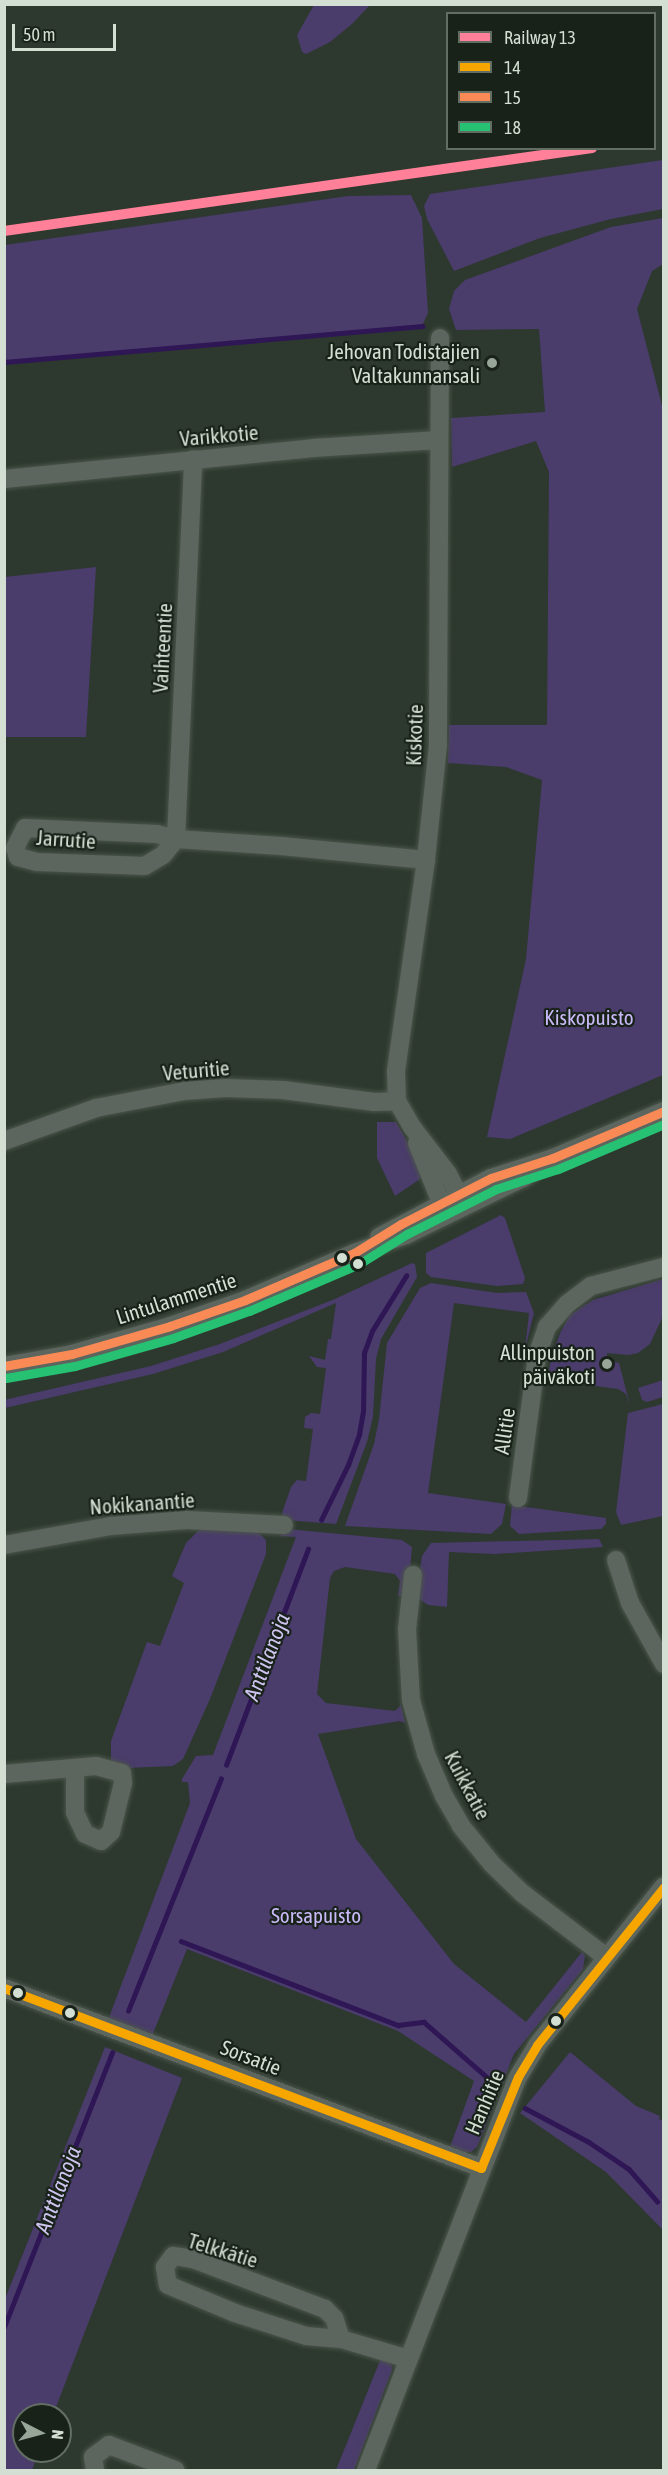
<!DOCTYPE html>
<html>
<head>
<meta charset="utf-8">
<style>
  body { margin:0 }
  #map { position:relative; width:668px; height:2475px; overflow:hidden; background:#2d392e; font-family:"Asap Condensed",sans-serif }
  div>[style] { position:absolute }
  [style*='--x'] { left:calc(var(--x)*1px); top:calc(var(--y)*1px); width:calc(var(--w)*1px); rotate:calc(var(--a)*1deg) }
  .green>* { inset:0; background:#4a3c6b }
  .stream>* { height:4.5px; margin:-2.25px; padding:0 2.25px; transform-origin:2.25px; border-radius:2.25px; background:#2f1655 }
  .roads { filter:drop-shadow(0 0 2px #4b554b) drop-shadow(0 0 2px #4b554b) }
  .minor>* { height:18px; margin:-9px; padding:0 9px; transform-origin:9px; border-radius:9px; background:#5d665e }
  .bus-1>* { height:9px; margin:-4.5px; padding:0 4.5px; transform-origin:4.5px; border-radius:4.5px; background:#f7a600 }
  .bus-2>* { height:9px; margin:-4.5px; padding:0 4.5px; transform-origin:4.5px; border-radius:4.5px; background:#f98a56 }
  .bus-3>* { height:9px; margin:-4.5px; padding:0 4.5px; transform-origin:4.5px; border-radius:4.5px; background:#26c172 }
  .rail-1>* { height:10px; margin:-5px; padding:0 5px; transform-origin:5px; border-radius:5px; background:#ff8098 }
  .dots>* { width:16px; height:16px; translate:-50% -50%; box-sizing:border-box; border:3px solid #182219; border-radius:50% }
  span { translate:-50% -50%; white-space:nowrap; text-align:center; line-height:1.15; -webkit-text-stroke:4.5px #182219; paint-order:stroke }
  .poi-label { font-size:21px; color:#d2dfd2 }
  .right { translate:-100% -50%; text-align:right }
  .street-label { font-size:21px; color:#d2dfd2 }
  .park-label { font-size:21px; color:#c9b9f8 }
  .water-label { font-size:22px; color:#cec4ef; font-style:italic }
  .frame { position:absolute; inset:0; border:6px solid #d2dfd2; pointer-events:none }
  .legend { position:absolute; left:446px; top:12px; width:210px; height:138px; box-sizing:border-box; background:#182219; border:2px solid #626e63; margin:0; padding:8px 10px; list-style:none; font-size:18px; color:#d2dfd2 }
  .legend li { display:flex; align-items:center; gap:12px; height:30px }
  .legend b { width:30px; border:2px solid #626e63 }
  .north { position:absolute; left:12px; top:2403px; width:60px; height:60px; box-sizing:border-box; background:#182219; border:2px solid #626e63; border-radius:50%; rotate:96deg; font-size:16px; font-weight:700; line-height:24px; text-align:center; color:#d2dfd2 }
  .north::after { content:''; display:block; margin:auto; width:21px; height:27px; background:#98a599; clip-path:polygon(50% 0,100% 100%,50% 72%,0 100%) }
  .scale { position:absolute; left:12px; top:24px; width:104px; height:27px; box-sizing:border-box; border:3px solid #d2dfd2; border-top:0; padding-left:8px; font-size:18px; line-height:21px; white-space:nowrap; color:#d2dfd2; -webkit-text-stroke:4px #182219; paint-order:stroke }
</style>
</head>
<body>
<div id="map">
  <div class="green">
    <i style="clip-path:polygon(314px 5px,314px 4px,370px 5px,352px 24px,330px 42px,306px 54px,302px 52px,297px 35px)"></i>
    <i style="clip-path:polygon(663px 160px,663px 209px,611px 219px,540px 238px,454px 271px,427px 219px,424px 206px,430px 194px)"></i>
    <i style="clip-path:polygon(411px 195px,422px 218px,428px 313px,421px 328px,5px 364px,5px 245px,348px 196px)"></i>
    <i style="clip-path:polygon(663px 218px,663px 264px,652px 271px,637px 309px,664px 413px,663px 1075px,510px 1139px,487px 1137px,526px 959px,542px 780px,506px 767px,448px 763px,449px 725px,547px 725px,549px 472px,536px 441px,452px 467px,451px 418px,545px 412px,539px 329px,456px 330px,449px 309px,454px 291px,465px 280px,611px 227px)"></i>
    <i style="clip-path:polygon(96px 567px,86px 737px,5px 737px,5px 577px)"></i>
    <i style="clip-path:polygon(377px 1122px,396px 1122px,426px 1175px,395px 1196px,377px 1158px)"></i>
    <i style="clip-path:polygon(501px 1215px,505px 1218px,525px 1278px,523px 1284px,497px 1286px,431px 1277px,426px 1273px,426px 1253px)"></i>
    <i style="clip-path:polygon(412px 1263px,415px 1264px,417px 1277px,381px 1339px,376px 1359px,373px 1417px,367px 1442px,336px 1524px,285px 1520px,282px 1513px,291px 1487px,297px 1480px,306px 1481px,313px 1429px,304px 1428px,305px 1417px,311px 1413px,320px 1414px,326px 1368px,317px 1367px,309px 1356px,325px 1360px,328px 1339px,331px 1339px,336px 1303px,223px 1352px,153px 1374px,5px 1408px,4px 1400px,151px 1366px,220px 1344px,335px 1299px)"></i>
    <i style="clip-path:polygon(663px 1279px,663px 1316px,650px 1344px,638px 1353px,628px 1355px,607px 1353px,607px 1360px,619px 1363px,630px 1405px,626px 1394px,618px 1389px,558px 1381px,552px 1377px,549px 1370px,551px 1359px,560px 1333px,570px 1315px,593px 1300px)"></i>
    <i style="clip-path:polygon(431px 1283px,497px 1293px,526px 1292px,534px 1313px,525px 1349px,529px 1313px,454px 1303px,428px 1493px,506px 1504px,502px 1524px,491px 1534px,345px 1526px,374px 1444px,379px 1419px,387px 1343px,420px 1288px)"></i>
    <i style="clip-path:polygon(663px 1380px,663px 1397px,647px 1402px,642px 1400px,638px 1388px)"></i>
    <i style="clip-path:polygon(663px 1404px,663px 1516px,621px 1525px,616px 1512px,628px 1413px)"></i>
    <i style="clip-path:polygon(512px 1505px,606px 1518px,606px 1524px,601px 1529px,519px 1534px,510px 1526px)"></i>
    <i style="clip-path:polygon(200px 1529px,257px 1531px,266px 1540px,266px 1554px,210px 1699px,183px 1759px,173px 1766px,127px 1768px,111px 1760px,111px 1741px,147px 1642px,160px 1646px,184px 1583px,172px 1576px,186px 1543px)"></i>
    <i style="clip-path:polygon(288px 1529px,402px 1540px,412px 1547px,408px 1593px,403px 1596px,398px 1596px,400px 1581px,395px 1574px,345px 1567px,334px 1571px,330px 1578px,317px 1694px,326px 1703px,395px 1711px,401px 1705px,405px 1723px,400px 1721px,318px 1734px,356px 1839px,454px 1964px,526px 2022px,582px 1952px,585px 1956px,583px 1969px,514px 2054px,477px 2147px,471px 2152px,464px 2152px,450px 2147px,474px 2081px,398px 2031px,187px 1949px,152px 2036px,108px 2020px,190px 1803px,188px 1782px,182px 1782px,182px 1779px,196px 1756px,213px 1755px,296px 1537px,280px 1536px)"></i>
    <i style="clip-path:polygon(599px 1539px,603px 1547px,495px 1554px,449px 1552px,447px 1607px,428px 1605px,416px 1597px,422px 1556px,431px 1543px)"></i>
    <i style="clip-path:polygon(105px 2047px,182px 2078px,53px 2415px,24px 2415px,24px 2451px,39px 2451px,32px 2470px,5px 2470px,5px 2299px)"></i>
    <i style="clip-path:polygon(570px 2052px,636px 2106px,660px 2116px,659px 2119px,663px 2121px,663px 2230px,606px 2172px,520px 2113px)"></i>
    <i style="clip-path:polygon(381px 2358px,391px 2360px,392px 2370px,354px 2470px,336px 2470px)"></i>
  </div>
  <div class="stream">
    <i style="--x:4;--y:362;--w:420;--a:-4.9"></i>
    <i style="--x:321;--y:1520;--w:61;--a:-63.9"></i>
    <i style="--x:348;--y:1465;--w:33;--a:-70"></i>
    <i style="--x:359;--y:1434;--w:22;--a:-80"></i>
    <i style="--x:363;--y:1412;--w:59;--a:-89"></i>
    <i style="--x:364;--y:1353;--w:23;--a:-70"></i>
    <i style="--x:372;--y:1331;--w:65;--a:-58.3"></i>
    <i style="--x:226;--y:1765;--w:231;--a:-69.2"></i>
    <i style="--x:181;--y:1941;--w:233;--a:21.2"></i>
    <i style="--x:398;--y:2025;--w:26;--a:-7"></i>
    <i style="--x:424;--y:2022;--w:97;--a:41.2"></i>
    <i style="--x:128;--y:2011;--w:250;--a:-68.2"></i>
    <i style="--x:525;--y:2108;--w:72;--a:28"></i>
    <i style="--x:589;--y:2142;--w:48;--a:34"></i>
    <i style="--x:629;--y:2169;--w:43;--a:48.8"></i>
    <i style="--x:4;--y:2327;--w:295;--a:-68.5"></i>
  </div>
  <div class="roads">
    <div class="minor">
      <i style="--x:440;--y:338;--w:407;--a:90.3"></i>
      <i style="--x:438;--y:745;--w:116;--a:96"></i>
      <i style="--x:426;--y:860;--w:214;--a:98.1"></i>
      <i style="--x:396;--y:1072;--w:29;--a:88"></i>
      <i style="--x:397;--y:1101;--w:30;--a:60"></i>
      <i style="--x:412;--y:1127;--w:59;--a:52.5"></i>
      <i style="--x:448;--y:1174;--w:36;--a:63"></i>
      <i style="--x:4;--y:479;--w:311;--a:-5.7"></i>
      <i style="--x:313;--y:448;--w:126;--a:-3.6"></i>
      <i style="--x:176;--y:839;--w:21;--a:129"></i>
      <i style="--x:163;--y:855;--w:21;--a:149"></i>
      <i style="--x:145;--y:866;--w:108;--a:-177.9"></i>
      <i style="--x:37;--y:862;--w:20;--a:-165"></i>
      <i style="--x:18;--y:857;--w:9;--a:-108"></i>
      <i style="--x:15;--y:848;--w:22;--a:-63"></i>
      <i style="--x:25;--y:828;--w:132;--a:2.6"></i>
      <i style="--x:157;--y:834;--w:20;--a:15"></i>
      <i style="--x:176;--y:839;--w:105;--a:3.8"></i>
      <i style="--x:281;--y:846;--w:146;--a:5.5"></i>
      <i style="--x:176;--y:839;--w:380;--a:-87.4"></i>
      <i style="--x:4;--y:1141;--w:98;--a:-19.7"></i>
      <i style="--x:96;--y:1108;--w:90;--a:-10.9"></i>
      <i style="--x:184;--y:1091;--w:42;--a:-4.1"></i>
      <i style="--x:226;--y:1088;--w:57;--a:2"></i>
      <i style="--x:283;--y:1090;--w:92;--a:7.5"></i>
      <i style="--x:374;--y:1102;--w:23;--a:-2"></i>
      <i style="--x:417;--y:1143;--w:78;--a:68.1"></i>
      <i style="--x:379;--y:1237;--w:127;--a:-27.8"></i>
      <i style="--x:491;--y:1178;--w:65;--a:-17.9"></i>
      <i style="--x:553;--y:1158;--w:121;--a:-22.9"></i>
      <i style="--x:4;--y:1366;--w:69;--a:-10"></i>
      <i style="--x:72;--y:1354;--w:102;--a:-15.9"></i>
      <i style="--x:170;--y:1326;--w:79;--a:-19.1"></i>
      <i style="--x:245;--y:1300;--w:119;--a:-23.3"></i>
      <i style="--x:354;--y:1253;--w:55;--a:-19.1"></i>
      <i style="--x:406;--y:1235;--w:130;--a:-26"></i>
      <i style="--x:523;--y:1178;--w:36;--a:-34"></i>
      <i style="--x:518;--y:1498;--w:143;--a:-82.4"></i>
      <i style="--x:537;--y:1356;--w:31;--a:-71"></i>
      <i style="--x:547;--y:1327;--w:30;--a:-49"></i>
      <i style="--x:567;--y:1304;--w:30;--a:-37"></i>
      <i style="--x:591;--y:1286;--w:75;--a:-14.6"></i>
      <i style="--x:4;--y:1545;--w:109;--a:-10.1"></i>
      <i style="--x:111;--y:1526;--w:76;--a:-4.5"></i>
      <i style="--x:187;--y:1520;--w:97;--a:3"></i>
      <i style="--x:616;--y:1560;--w:45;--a:72"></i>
      <i style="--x:630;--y:1603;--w:70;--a:60.9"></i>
      <i style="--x:413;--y:1575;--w:54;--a:96.3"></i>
      <i style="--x:407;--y:1629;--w:71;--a:86.8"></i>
      <i style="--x:411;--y:1700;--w:56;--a:74.5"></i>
      <i style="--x:426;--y:1754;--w:46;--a:66.8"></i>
      <i style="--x:444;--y:1796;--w:34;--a:60"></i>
      <i style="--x:461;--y:1826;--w:49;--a:50.8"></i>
      <i style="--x:492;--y:1864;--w:42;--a:44"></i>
      <i style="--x:522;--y:1893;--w:106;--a:37.3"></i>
      <i style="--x:4;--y:1774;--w:92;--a:-5"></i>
      <i style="--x:96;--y:1766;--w:27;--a:15"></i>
      <i style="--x:122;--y:1773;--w:10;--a:84"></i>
      <i style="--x:123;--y:1783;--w:50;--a:103.8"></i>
      <i style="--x:111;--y:1832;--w:13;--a:138"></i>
      <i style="--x:101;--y:1841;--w:17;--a:-156"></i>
      <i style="--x:85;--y:1834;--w:23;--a:-115"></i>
      <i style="--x:75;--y:1813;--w:45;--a:-90"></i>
      <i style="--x:4;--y:1988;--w:510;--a:20.67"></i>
      <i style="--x:341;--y:2339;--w:22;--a:-108"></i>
      <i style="--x:334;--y:2318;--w:13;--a:-135"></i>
      <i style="--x:325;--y:2309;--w:141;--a:-159.3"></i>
      <i style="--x:193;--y:2259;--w:20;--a:-171"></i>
      <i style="--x:173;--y:2256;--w:14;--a:126"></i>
      <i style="--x:165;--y:2267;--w:18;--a:81"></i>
      <i style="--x:168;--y:2285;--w:73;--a:22.7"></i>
      <i style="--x:235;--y:2313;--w:75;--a:17.9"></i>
      <i style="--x:306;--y:2336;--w:35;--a:5"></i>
      <i style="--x:341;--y:2339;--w:70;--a:16.6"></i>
      <i style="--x:95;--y:2470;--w:13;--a:-99"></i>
      <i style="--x:93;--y:2457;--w:20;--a:-37"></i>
      <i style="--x:109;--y:2445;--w:71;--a:20.7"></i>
      <i style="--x:366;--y:2470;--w:421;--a:-68.9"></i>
      <i style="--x:518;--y:2077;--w:37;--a:-59"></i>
      <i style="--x:537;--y:2045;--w:203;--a:-51.4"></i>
    </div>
  </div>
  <div class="bus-1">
    <i style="--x:4;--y:1988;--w:510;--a:20.67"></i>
    <i style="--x:481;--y:2168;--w:98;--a:-67.9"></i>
    <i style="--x:518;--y:2077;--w:37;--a:-59"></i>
    <i style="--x:537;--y:2045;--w:203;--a:-51.2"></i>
  </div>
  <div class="bus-2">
    <i style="--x:4;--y:1366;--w:69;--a:-10"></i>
    <i style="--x:72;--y:1354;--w:102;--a:-15.9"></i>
    <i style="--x:170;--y:1326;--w:79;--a:-19.1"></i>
    <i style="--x:245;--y:1300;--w:119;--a:-23.3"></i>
    <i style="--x:354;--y:1253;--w:55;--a:-31.7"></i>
    <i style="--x:401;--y:1224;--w:101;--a:-27.1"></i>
    <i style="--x:491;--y:1178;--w:65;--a:-17.9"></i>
    <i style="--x:553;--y:1158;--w:121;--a:-22.9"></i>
  </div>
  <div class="bus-3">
    <i style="--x:6;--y:1378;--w:70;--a:-9.9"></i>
    <i style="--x:75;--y:1366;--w:102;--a:-15.9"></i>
    <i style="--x:173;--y:1338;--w:81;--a:-19.6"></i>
    <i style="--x:249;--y:1311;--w:120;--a:-23.1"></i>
    <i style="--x:359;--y:1264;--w:57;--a:-32"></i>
    <i style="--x:407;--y:1234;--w:100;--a:-26.8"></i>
    <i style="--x:496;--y:1189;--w:65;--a:-17.9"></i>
    <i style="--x:558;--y:1169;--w:115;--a:-23"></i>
  </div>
  <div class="rail-1">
    <i style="--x:4;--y:231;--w:594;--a:-8.03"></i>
  </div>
  <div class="dots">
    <i style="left:492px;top:363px;background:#98a599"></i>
    <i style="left:342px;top:1258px;background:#d2dfd2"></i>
    <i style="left:358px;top:1264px;background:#d2dfd2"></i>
    <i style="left:607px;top:1364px;background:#98a599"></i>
    <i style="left:18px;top:1993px;background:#d2dfd2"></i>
    <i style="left:70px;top:2013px;background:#d2dfd2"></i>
    <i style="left:556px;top:2021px;background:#d2dfd2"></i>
  </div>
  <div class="poi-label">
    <span class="right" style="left:480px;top:363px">Jehovan Todistajien<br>Valtakunnansali</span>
    <span class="right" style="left:595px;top:1364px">Allinpuiston<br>päiväkoti</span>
  </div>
  <div class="street-label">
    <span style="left:219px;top:435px;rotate:-5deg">Varikkotie</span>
    <span style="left:162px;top:648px;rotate:-87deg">Vaihteentie</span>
    <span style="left:414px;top:735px;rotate:-88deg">Kiskotie</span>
    <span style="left:66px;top:839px;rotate:4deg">Jarrutie</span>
    <span style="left:196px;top:1070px;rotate:-5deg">Veturitie</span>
    <span style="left:176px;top:1298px;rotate:-18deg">Lintulammentie</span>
    <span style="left:504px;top:1431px;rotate:-82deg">Allitie</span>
    <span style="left:142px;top:1503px;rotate:-4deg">Nokikanantie</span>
    <span style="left:468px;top:1785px;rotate:62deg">Kuikkatie</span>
    <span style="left:251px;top:2057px;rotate:21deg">Sorsatie</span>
    <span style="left:484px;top:2102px;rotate:-67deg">Hanhitie</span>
    <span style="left:223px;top:2250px;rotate:17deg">Telkkätie</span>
  </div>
  <div class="park-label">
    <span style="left:589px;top:1017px">Kiskopuisto</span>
    <span style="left:316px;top:1915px">Sorsapuisto</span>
  </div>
  <div class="water-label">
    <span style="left:267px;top:1657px;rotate:-69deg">Anttilanoja</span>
    <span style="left:58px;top:2190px;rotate:-69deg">Anttilanoja</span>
  </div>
  <div class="frame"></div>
  <ul class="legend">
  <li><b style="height:8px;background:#ff8098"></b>Railway 13</li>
  <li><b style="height:8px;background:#f7a600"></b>14</li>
  <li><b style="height:8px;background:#f98a56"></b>15</li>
  <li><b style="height:8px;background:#26c172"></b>18</li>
  </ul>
  <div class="north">N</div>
  <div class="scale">50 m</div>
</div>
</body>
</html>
